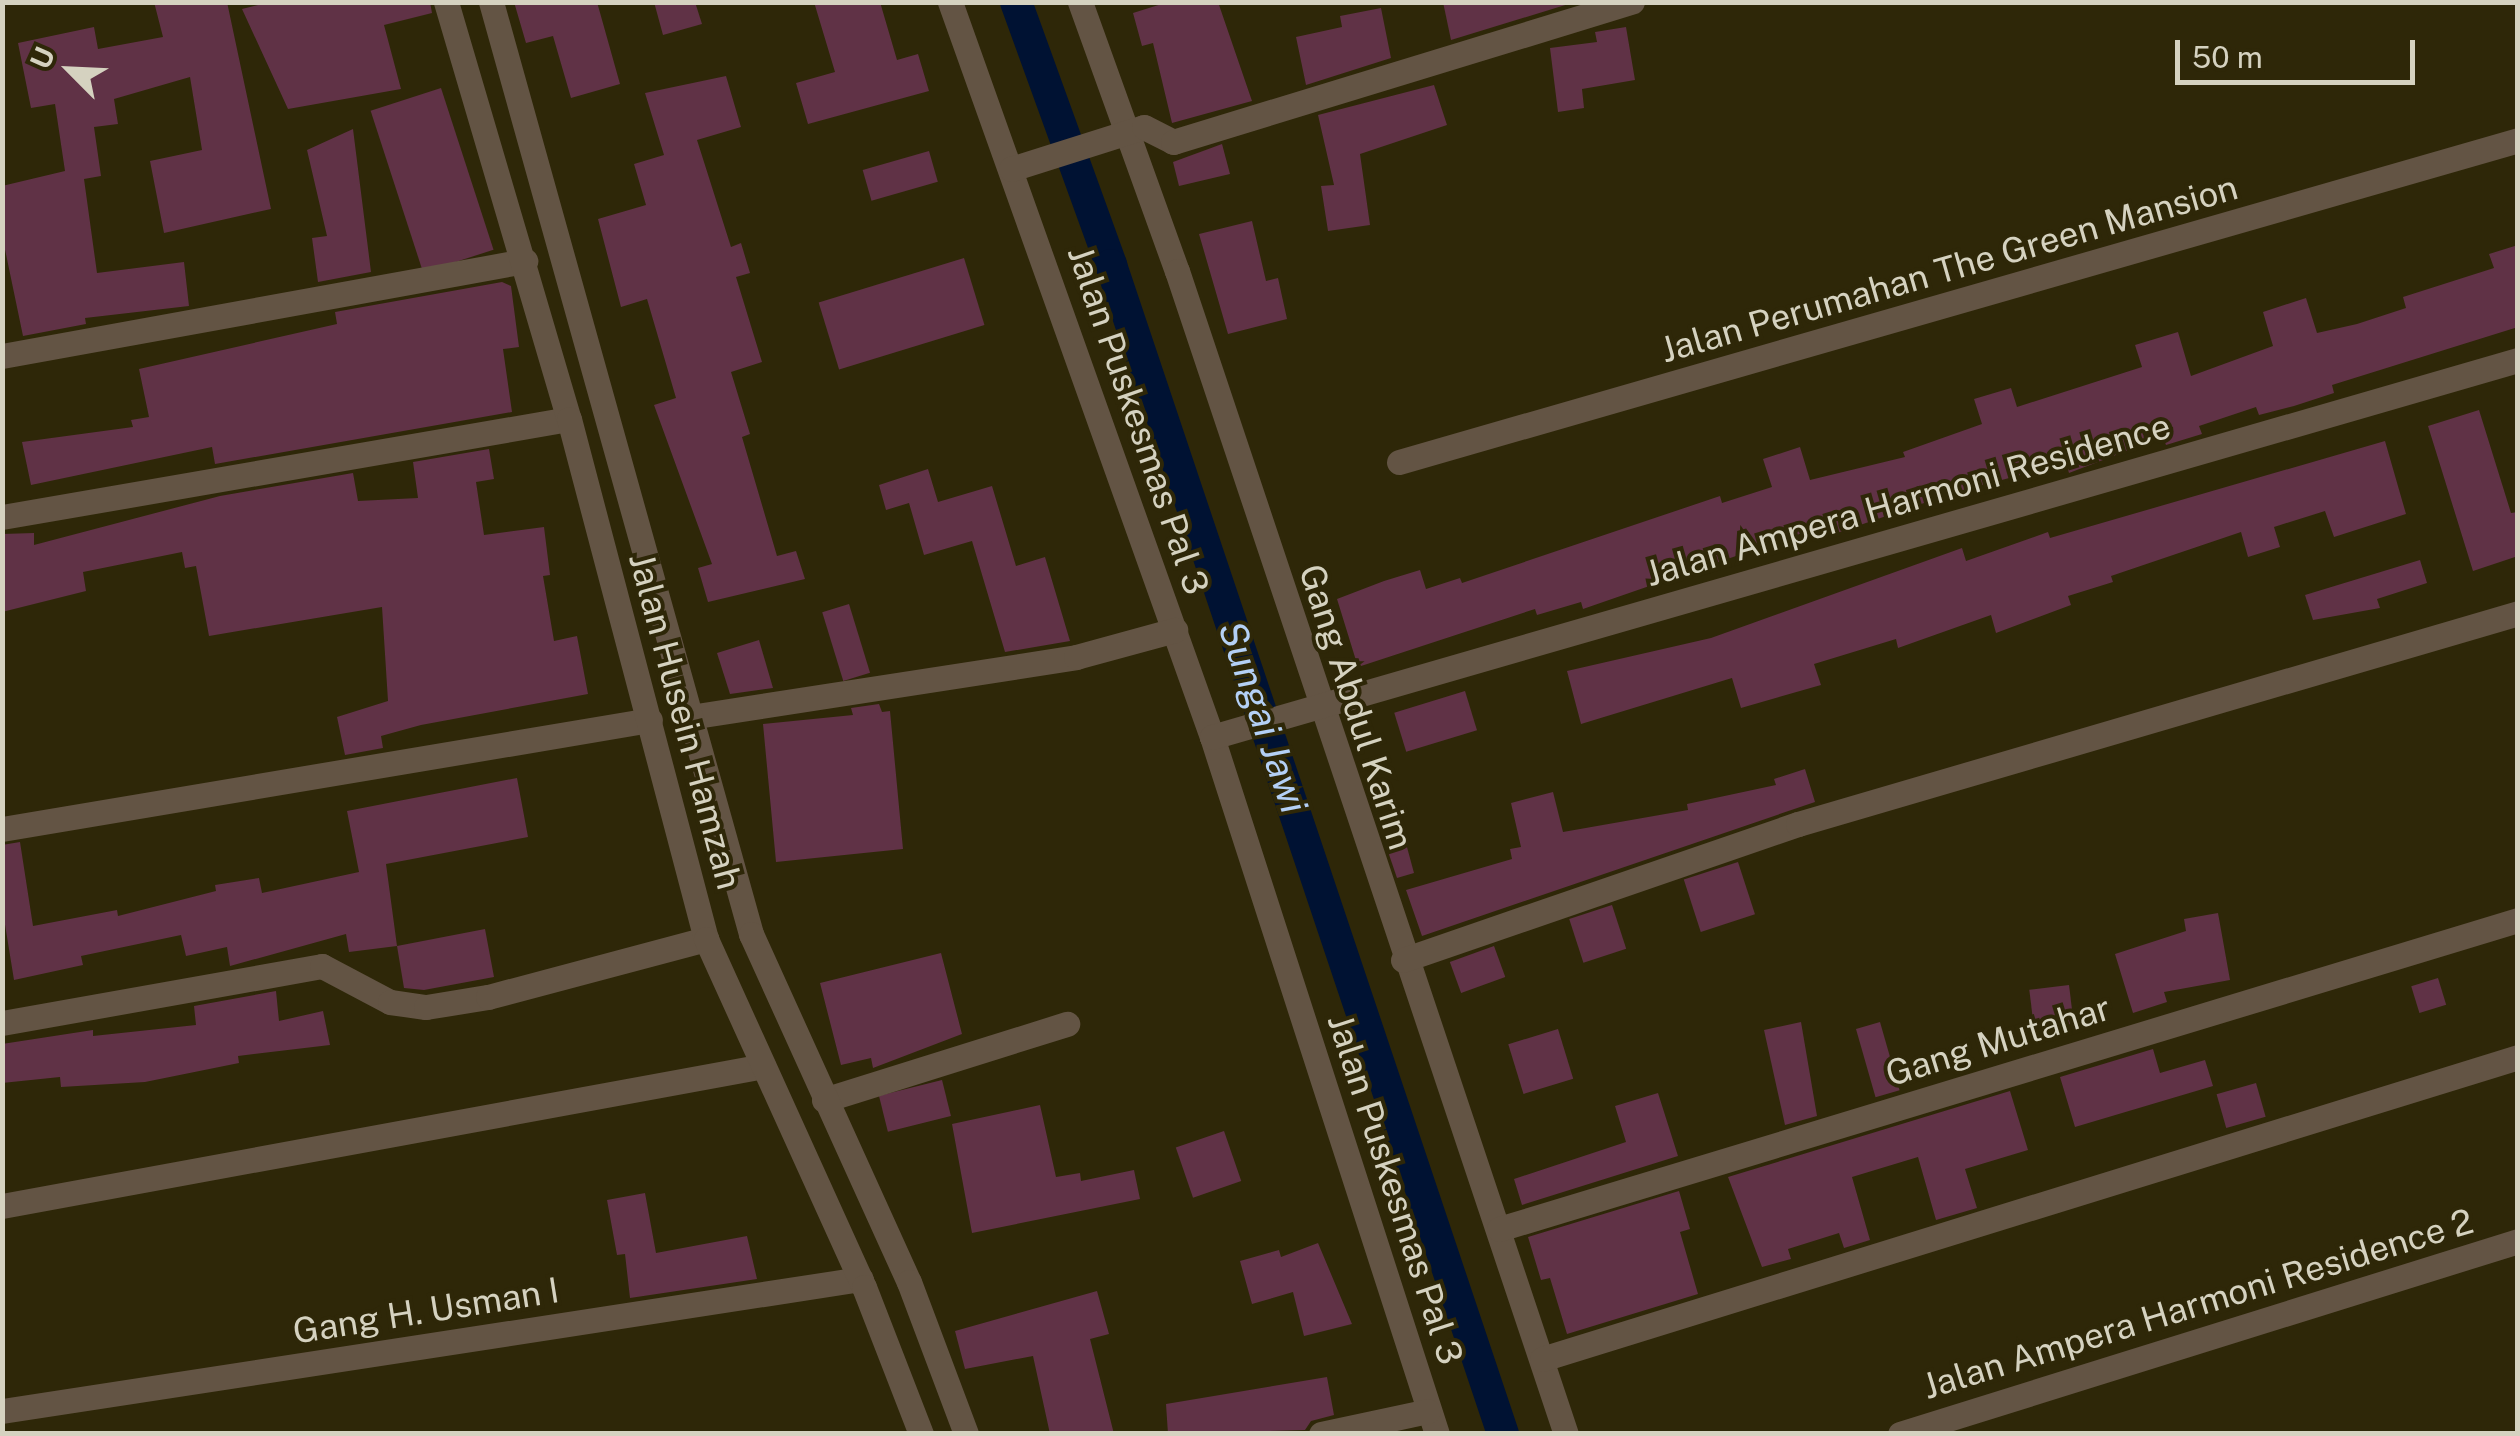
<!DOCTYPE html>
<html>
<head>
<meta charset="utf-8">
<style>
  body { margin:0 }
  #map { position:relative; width:2520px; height:1436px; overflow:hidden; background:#2e2708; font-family:"Public Sans",sans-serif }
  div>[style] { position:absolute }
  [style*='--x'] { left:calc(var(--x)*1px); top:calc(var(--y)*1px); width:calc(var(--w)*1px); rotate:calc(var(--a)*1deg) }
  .canal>* { height:32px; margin:-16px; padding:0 16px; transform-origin:16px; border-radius:16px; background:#001233 }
  .building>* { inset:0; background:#603246; transform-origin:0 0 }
  .minor>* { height:25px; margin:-12.5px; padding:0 12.5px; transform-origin:12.5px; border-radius:12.5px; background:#635444 }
  .tertiary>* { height:25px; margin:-12.5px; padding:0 12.5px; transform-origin:12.5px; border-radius:12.5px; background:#635444 }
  span { translate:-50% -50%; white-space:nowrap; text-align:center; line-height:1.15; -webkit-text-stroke:8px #2e2708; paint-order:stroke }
  .street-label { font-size:35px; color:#d5d2c0 }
  .water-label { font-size:38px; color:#b4d0f6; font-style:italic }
  .frame { position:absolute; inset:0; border:5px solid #d5d2c0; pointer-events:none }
  .north { position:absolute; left:20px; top:20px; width:100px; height:100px; -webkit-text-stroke:8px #2e2708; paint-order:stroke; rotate:294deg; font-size:28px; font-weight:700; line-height:40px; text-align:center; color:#d5d2c0 }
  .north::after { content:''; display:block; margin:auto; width:35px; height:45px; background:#d5d2c0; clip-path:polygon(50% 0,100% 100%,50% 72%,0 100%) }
  .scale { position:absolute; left:2175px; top:40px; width:240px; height:45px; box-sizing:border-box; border:5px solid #d5d2c0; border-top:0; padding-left:12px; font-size:30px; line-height:35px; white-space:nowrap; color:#d5d2c0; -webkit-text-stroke:8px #2e2708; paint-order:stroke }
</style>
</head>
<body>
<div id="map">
  <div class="canal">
    <i style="--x:1016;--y:2;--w:280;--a:70.1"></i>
    <i style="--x:1111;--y:265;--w:1233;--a:71.46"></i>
  </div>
  <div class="building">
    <i style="clip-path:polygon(154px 2px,227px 2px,271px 209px,164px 233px,150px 161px,202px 150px,190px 77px,114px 99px,118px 124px,94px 127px,101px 176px,84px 179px,97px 273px,184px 262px,189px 306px,85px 318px,86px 324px,23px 336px,2px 235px,2px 186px,65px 171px,55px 104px,31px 108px,18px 43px,94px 27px,98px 49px,163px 37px)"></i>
    <i style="clip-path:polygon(270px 2px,430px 2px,432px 13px,384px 25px,401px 89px,288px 109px,242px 9px)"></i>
    <i style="clip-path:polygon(514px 2px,597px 2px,620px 84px,571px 98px,553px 36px,526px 43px)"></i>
    <i style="clip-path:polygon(654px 2px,695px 2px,702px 24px,663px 35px)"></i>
    <i style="clip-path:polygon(814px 2px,880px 2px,897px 60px,918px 54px,929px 91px,808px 124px,796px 83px,835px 72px)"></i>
    <i style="clip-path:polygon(1168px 2px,1218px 2px,1252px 101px,1172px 123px,1153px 43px,1142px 46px,1133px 13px)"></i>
    <i style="clip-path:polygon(1443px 2px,1575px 2px,1451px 40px)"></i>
    <i style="clip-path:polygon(1381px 8px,1391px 58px,1306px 85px,1296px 37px,1342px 27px,1340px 16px)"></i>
    <i style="clip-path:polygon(1626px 27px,1635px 80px,1582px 89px,1584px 108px,1558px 112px,1550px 48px,1597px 42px,1595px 32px)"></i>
    <i style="clip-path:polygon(726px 76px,741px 127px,697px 140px,731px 247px,741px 243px,750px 273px,736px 277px,762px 362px,731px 372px,750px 434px,742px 437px,777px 556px,796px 551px,805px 579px,708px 602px,698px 568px,712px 564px,654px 405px,676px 398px,647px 299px,621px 307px,598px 219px,646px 205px,634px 164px,664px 155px,645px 93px)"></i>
    <i style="clip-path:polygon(1434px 85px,1447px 125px,1360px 154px,1370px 225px,1328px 231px,1321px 186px,1334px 185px,1318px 115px)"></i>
    <i style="left:441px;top:88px;width:170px;height:74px;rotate:72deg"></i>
    <i style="clip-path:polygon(353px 129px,371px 272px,318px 282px,312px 238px,327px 236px,307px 150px)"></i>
    <i style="clip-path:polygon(1222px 144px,1230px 174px,1179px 186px,1173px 162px)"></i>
    <i style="left:929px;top:151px;width:32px;height:69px;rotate:74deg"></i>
    <i style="clip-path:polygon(1252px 221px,1266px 281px,1278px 278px,1287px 319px,1228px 334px,1199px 234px)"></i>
    <i style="clip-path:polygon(2518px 245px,2518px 327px,2332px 385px,2334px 393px,2294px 406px,2259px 415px,2256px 407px,2199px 426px,2202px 434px,2166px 445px,2163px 437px,2069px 473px,2066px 463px,1956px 492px,1834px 534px,1831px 523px,1583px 609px,1581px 602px,1537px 615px,1535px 609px,1358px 667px,1337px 599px,1384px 581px,1420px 570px,1426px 589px,1460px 578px,1462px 583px,1720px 496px,1722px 503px,1772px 487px,1763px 459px,1800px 447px,1810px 480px,1905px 457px,1903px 452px,1982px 424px,1974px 399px,2011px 388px,2017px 407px,2142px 367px,2135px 345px,2178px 332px,2191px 376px,2273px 346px,2263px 312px,2306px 298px,2317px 333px,2357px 324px,2406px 308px,2403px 297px,2494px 268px,2489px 254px)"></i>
    <i style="left:964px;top:258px;width:70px;height:152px;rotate:73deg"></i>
    <i style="clip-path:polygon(502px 282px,511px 286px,519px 347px,503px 349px,512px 412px,215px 464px,212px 447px,31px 485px,22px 442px,133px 427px,131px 420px,149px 417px,139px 369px,337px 324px,335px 312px)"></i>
    <i style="clip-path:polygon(2479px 410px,2511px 513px,2518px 512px,2518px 556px,2473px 571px,2428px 426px)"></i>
    <i style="clip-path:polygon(2385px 441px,2406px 514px,2334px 537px,2325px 511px,2274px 527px,2280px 547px,2248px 557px,2241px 532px,2111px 576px,2113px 582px,2068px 596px,2071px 605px,1996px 633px,1991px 615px,1898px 648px,1896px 639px,1814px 664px,1821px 685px,1741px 708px,1732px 678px,1581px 724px,1567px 671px,1711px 638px,1962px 548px,1966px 561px,2048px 532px,2050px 538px)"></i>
    <i style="clip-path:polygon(489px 449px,494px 479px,476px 482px,484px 535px,544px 527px,550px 575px,543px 576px,554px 641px,577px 636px,588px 694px,421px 725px,381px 736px,383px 748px,345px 755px,337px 717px,388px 701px,382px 607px,209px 636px,196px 566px,185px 568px,182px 552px,83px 572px,86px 591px,2px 612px,2px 534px,34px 533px,34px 545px,220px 496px,353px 473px,358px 501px,418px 498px,413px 462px)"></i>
    <i style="clip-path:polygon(928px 469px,938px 502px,992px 486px,1016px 566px,1045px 557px,1070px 641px,1005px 652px,972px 541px,924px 555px,909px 503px,886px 510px,879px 485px)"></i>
    <i style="clip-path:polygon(2420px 560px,2427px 583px,2377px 599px,2380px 608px,2313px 620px,2305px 595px)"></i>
    <i style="left:849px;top:604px;width:72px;height:28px;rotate:73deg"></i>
    <i style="clip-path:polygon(759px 640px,773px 688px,730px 694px,717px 653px)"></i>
    <i style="left:1465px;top:691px;width:41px;height:74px;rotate:73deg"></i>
    <i style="clip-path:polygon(879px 704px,882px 712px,890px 711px,903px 849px,776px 862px,763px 724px,853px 715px,851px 708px)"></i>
    <i style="clip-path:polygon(1805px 769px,1815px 802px,1422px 936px,1406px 890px,1512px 859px,1510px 849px,1521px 847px,1511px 803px,1553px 792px,1563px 832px,1688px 810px,1687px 804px,1776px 785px,1774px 779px)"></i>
    <i style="clip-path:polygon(517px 778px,528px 837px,386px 864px,397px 946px,349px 952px,346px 934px,230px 966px,227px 947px,186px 956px,181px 935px,81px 956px,83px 965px,14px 980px,2px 906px,2px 845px,20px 842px,33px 926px,117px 910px,118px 916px,216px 891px,215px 885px,259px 878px,262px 893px,359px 872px,347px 811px)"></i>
    <i style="clip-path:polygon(1401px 825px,1414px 873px,1397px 878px,1381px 831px)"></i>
    <i style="left:1738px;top:862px;width:55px;height:57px;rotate:72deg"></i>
    <i style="left:1612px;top:905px;width:46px;height:45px;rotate:72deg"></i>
    <i style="clip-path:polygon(2218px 913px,2230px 980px,2164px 992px,2167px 1002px,2133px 1013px,2115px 954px,2186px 931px,2184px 919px)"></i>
    <i style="clip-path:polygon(485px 929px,494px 977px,424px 990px,404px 988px,397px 946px)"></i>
    <i style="left:1494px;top:946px;width:33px;height:47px;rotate:70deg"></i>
    <i style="clip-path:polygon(941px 953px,962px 1034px,873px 1068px,871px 1058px,841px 1065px,820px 983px)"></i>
    <i style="left:2438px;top:978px;width:28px;height:28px;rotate:73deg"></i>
    <i style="left:2069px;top:985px;width:39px;height:40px;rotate:83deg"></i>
    <i style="clip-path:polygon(276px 991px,279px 1021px,323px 1011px,330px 1045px,238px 1056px,239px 1063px,145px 1082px,61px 1087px,60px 1077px,2px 1083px,2px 1044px,93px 1030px,93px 1036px,196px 1025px,194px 1006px)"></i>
    <i style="clip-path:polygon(1801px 1022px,1817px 1116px,1785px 1125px,1764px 1030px)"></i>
    <i style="left:1880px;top:1022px;width:71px;height:25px;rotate:74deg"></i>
    <i style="left:1558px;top:1029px;width:52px;height:52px;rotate:73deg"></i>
    <i style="clip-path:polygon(2153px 1049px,2160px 1073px,2205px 1060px,2213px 1086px,2075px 1127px,2060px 1077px)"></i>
    <i style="left:942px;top:1080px;width:37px;height:65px;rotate:76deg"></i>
    <i style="left:2256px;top:1083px;width:35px;height:41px;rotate:74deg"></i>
    <i style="clip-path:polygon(2010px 1091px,2028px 1150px,1965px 1169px,1977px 1208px,1936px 1220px,1918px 1157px,1852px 1177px,1870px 1240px,1844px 1248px,1839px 1233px,1788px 1249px,1791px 1259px,1762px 1267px,1728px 1177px)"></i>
    <i style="clip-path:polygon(1658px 1093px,1678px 1156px,1522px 1205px,1514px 1179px,1626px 1142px,1615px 1106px)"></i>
    <i style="clip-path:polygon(1040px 1105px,1056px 1177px,1080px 1173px,1081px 1181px,1134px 1170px,1140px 1199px,972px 1233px,952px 1124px)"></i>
    <i style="left:1224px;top:1131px;width:53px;height:51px;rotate:71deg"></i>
    <i style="clip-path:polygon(1679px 1191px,1690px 1229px,1680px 1232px,1698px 1294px,1567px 1334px,1550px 1278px,1541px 1280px,1528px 1237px)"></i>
    <i style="clip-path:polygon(645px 1193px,656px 1253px,747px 1236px,757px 1279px,630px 1298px,625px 1254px,617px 1255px,607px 1200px)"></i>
    <i style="clip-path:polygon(1318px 1243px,1352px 1324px,1304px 1336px,1293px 1292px,1252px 1304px,1240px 1261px,1279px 1250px,1281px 1257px)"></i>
    <i style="clip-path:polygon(1097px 1291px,1109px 1334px,1090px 1339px,1114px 1434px,1050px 1434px,1033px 1356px,965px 1369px,955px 1331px)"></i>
    <i style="clip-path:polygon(1327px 1377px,1334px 1415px,1311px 1421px,1305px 1430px,1168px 1434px,1166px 1404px)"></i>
  </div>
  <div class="minor">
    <i style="--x:950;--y:2;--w:780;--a:70.38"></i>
    <i style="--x:1212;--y:737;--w:732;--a:72.11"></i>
    <i style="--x:1080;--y:2;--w:286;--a:70.2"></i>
    <i style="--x:1177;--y:271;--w:1226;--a:71.51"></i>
    <i style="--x:1011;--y:169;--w:139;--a:-17.5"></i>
    <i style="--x:1144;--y:127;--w:33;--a:27"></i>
    <i style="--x:1173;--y:142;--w:480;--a:-17"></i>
    <i style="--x:2;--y:356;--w:532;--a:-10.3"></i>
    <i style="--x:1399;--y:462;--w:1164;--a:-16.05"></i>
    <i style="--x:2;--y:517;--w:575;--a:-9.81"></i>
    <i style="--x:690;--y:717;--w:391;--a:-8.8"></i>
    <i style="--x:1076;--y:657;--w:103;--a:-15.3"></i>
    <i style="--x:1212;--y:737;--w:1359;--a:-16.1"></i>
    <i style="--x:2;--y:829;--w:657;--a:-9.55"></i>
    <i style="--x:1403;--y:960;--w:418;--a:-19"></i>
    <i style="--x:1798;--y:824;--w:750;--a:-16.33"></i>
    <i style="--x:2;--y:1023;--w:325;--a:-10.1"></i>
    <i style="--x:322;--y:966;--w:77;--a:27.9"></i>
    <i style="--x:390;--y:1002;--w:36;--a:8"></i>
    <i style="--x:426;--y:1007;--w:63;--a:-9.2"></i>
    <i style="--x:488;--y:997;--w:226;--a:-14.9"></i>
    <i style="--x:824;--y:1100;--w:255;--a:-17.4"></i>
    <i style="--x:2;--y:1206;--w:774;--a:-10.42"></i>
    <i style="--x:1499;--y:1229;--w:1065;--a:-16.87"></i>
    <i style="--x:1542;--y:1359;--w:1022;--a:-17.19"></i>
    <i style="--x:2;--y:1411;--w:869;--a:-8.74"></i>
    <i style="--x:1321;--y:1434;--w:109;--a:-12.1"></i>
    <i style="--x:1900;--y:1434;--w:647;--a:-17.34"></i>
  </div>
  <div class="tertiary">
    <i style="--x:446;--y:2;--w:435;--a:73.6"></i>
    <i style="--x:569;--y:419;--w:538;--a:75.24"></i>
    <i style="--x:706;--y:939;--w:382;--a:65.6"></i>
    <i style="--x:864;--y:1287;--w:158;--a:68.8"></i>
    <i style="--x:491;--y:2;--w:968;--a:74.41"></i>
    <i style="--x:751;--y:934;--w:382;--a:65.6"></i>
    <i style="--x:909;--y:1282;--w:162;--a:69.4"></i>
  </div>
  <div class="street-label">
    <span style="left:1949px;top:269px;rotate:-16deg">Jalan Perumahan The Green Mansion</span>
    <span style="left:1138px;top:420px;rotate:71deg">Jalan Puskesmas Pal 3</span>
    <span style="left:1908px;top:500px;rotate:-16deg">Jalan Ampera Harmoni Residence</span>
    <span style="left:1356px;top:707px;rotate:72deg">Gang Abdul Karim</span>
    <span style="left:685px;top:721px;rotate:75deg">Jalan Husein Hamzah</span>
    <span style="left:1998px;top:1041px;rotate:-17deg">Gang Mutahar</span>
    <span style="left:1395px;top:1189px;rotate:72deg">Jalan Puskesmas Pal 3</span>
    <span style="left:2198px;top:1304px;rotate:-17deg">Jalan Ampera Harmoni Residence 2</span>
    <span style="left:426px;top:1311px;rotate:-9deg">Gang H. Usman I</span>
  </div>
  <div class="water-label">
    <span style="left:1263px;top:717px;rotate:71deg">Sungai Jawi</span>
  </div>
  <div class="frame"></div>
  <div class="north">U</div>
  <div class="scale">50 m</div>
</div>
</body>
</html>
